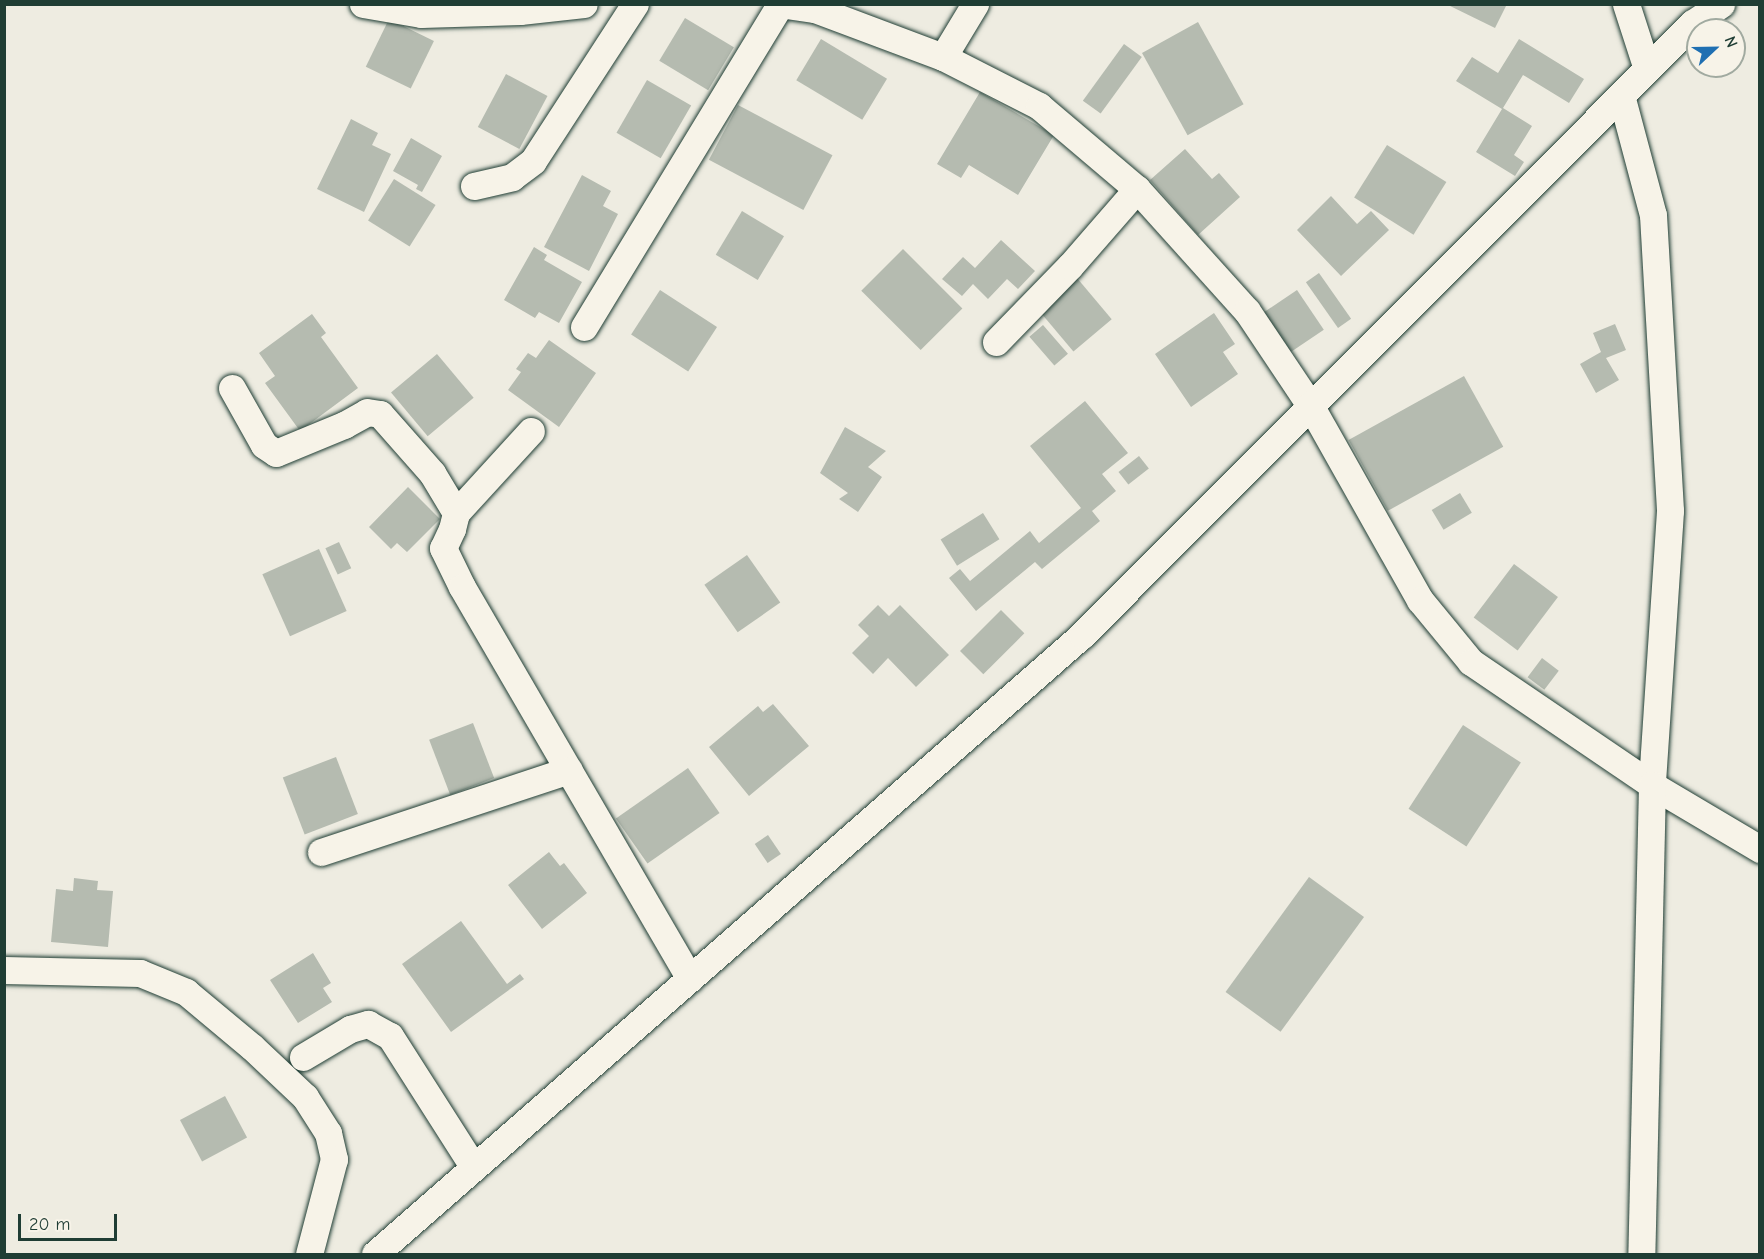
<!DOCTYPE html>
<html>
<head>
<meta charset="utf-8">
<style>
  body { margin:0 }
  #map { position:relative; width:1764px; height:1259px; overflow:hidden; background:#eeece1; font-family:"Comic Neue",sans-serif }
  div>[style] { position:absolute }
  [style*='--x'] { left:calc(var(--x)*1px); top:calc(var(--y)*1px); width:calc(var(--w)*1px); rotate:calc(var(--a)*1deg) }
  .building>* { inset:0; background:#b5bbb0; transform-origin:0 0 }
  .roads { filter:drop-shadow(0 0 2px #1f3d34) drop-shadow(0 0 2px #1f3d34) }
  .minor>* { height:27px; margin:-13.5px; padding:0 13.5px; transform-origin:13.5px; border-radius:13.5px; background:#f7f3e8 }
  span { translate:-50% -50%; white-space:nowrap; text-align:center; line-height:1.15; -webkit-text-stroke:4.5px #f7f3e8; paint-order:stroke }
  .frame { position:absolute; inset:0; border:6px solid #1f3d34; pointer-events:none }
  .north { position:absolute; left:1686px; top:18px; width:60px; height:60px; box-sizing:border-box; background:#f7f3e8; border:2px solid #a1aaa0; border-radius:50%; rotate:68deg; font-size:16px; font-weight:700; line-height:24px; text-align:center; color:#1f3d34 }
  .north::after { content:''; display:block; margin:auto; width:21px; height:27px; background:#1f6fb2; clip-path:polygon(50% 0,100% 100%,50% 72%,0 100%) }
  .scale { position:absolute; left:18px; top:1214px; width:99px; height:27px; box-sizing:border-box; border:3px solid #1f3d34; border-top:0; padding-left:8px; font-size:18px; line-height:21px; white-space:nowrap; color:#1f3d34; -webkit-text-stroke:4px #f7f3e8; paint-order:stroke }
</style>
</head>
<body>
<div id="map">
  <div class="building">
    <i style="clip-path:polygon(1446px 4px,1507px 4px,1495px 28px)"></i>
    <i style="left:685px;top:18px;width:57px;height:50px;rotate:31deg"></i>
    <i style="left:389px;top:19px;width:50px;height:53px;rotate:26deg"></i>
    <i style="left:1198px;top:22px;width:94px;height:64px;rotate:61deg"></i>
    <i style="left:821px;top:39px;width:77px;height:48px;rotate:31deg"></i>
    <i style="clip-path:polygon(1519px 39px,1584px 79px,1569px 103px,1523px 75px,1503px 108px,1532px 126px,1514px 155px,1524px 162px,1515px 176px,1476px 152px,1502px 109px,1456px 81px,1472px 57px,1498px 73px)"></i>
    <i style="left:1124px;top:44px;width:22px;height:70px;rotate:36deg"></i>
    <i style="left:506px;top:74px;width:47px;height:60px;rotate:28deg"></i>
    <i style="left:647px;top:80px;width:51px;height:61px;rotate:30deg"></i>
    <i style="clip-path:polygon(980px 92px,1054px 135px,1018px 195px,969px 165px,961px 178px,937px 164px)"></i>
    <i style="left:738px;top:105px;width:107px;height:62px;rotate:28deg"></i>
    <i style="clip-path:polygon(351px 119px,378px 133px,372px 145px,391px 154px,364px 212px,317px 189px)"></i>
    <i style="clip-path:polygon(411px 138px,442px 156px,422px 192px,416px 189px,418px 185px,393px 171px)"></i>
    <i style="left:1387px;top:145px;width:70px;height:62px;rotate:32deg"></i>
    <i style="clip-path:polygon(1185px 149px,1212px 179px,1219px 173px,1240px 197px,1198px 235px,1150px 180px)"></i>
    <i style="clip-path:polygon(582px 175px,611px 191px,603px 206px,618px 214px,589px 271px,544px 247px)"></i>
    <i style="left:394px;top:179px;width:49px;height:49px;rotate:32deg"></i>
    <i style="clip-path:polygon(1331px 196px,1357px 224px,1371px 211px,1389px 230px,1341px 276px,1297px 230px)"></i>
    <i style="left:742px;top:211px;width:49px;height:51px;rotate:31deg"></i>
    <i style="clip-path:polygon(1001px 240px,1035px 271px,1018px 289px,1007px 279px,988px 299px,973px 284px,962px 296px,942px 279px,963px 257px,975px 268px)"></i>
    <i style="clip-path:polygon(534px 247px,547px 255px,544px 260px,582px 282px,559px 323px,539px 312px,535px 318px,504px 300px)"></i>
    <i style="left:903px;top:249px;width:84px;height:59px;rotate:45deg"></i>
    <i style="left:1319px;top:273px;width:56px;height:16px;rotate:55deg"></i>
    <i style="left:1077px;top:278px;width:54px;height:50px;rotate:50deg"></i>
    <i style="left:660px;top:290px;width:68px;height:53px;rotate:33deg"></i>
    <i style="left:1297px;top:290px;width:48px;height:47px;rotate:56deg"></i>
    <i style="clip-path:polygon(1214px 313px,1235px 344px,1223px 352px,1238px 374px,1191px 407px,1155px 354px)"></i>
    <i style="clip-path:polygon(312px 314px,326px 333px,321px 337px,358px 388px,300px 431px,265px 383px,275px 376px,259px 353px)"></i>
    <i style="clip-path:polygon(1615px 324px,1626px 350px,1606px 358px,1619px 380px,1596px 393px,1580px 364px,1601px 352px,1593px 333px)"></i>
    <i style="left:1043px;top:325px;width:38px;height:18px;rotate:49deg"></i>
    <i style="clip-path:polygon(549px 340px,596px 373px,559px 427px,508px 390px,521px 372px,516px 369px,528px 353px,536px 358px)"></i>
    <i style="left:437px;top:354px;width:57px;height:60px;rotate:50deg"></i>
    <i style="left:1464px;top:376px;width:81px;height:132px;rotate:61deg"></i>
    <i style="clip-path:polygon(1085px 401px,1128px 453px,1102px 474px,1116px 491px,1092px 511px,1100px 521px,1042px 569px,1035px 562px,976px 611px,949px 578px,960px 569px,970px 581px,1030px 531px,1039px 543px,1081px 508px,1030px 446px)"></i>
    <i style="clip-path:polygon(845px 427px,886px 451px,868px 467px,882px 477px,858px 512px,839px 499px,848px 493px,820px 473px)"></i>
    <i style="left:1139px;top:456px;width:16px;height:26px;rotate:52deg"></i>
    <i style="clip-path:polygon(408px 487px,440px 519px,407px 552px,397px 543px,391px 549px,369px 527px)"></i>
    <i style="left:1460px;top:493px;width:23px;height:33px;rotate:59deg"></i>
    <i style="left:983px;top:513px;width:31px;height:50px;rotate:58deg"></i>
    <i style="left:339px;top:542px;width:29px;height:15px;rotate:65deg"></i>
    <i style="left:319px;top:549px;width:68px;height:62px;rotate:66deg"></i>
    <i style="left:747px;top:555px;width:58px;height:52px;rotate:55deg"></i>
    <i style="left:1514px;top:564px;width:55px;height:67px;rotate:37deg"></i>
    <i style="clip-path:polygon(878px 605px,889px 616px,900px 605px,949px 655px,916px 687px,888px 658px,873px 674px,852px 653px,869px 636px,858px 625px)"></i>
    <i style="left:1001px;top:610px;width:33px;height:58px;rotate:45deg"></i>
    <i style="left:1542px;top:658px;width:21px;height:24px;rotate:37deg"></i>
    <i style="clip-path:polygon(773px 704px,809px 746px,749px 796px,709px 747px,758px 706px,763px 712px)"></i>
    <i style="left:473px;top:723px;width:59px;height:47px;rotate:69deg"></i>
    <i style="left:1463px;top:725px;width:69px;height:100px;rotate:33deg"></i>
    <i style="left:336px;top:757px;width:61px;height:57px;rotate:69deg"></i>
    <i style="left:688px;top:768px;width:55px;height:88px;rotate:55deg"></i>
    <i style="left:768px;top:835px;width:23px;height:16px;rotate:56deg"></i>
    <i style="clip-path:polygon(549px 852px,560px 866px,564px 863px,587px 893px,542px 929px,508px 885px)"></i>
    <i style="left:1309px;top:877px;width:68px;height:142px;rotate:36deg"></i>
    <i style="clip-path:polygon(74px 878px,98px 881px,97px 890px,113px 891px,108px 947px,51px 942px,56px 889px,73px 891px)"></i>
    <i style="clip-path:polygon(461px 921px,507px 984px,520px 974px,524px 979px,451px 1032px,402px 964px)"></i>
    <i style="clip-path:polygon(313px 953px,331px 983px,323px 988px,332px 1002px,298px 1023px,270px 980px)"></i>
    <i style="left:225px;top:1096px;width:47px;height:51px;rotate:62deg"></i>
  </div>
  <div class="roads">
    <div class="minor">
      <i style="--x:363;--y:4;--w:59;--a:9.8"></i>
      <i style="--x:421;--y:14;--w:99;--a:-1.7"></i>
      <i style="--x:520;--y:11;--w:64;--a:-6.2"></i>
      <i style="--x:779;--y:4;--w:36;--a:8"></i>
      <i style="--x:815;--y:9;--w:137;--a:20.6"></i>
      <i style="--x:943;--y:57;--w:108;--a:27"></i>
      <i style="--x:1039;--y:106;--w:128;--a:40.3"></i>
      <i style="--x:1137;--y:189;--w:164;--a:48"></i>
      <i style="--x:1247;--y:311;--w:113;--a:56.2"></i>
      <i style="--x:1310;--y:405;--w:224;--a:60.6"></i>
      <i style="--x:1420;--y:600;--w:80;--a:50.6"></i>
      <i style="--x:1471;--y:662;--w:219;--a:34.2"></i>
      <i style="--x:1652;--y:785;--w:126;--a:30.7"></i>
      <i style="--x:1626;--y:4;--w:68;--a:72.1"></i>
      <i style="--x:943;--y:57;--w:62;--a:-58.9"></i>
      <i style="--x:1621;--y:95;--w:124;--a:75.1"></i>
      <i style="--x:1653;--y:215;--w:296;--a:86.7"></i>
      <i style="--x:1670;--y:511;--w:275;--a:93.8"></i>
      <i style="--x:1652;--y:785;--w:469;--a:91.3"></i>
      <i style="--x:474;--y:186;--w:39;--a:-13"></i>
      <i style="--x:512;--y:177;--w:26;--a:-37"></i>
      <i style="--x:533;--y:161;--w:187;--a:-57"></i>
      <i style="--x:584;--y:327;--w:377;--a:-58.7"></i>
      <i style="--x:996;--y:342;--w:106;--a:-45.8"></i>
      <i style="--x:1070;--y:266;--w:102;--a:-49"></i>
      <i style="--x:232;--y:388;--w:65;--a:60.7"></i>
      <i style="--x:264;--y:445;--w:14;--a:34"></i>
      <i style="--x:276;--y:453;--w:74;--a:-22.4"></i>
      <i style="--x:344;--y:425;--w:26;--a:-29"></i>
      <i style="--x:367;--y:412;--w:13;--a:9"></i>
      <i style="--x:380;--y:414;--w:79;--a:48.6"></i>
      <i style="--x:432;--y:473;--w:47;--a:59"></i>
      <i style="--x:456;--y:513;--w:16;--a:104"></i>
      <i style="--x:452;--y:529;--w:21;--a:115"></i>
      <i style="--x:443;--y:548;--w:43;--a:64"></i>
      <i style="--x:462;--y:587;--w:453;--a:59.8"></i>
      <i style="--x:456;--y:513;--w:111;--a:-47.6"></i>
      <i style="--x:321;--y:852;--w:261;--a:-18.3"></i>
      <i style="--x:4;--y:970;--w:136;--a:1.3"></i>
      <i style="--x:140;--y:973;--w:50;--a:22.4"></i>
      <i style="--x:186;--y:992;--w:86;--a:39.8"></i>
      <i style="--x:252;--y:1047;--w:73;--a:43.3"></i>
      <i style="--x:305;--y:1097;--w:43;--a:57.4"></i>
      <i style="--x:328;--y:1133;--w:27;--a:77"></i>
      <i style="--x:334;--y:1159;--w:98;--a:104.7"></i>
      <i style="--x:303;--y:1057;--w:55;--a:-30.8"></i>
      <i style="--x:350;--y:1029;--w:19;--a:-16"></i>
      <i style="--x:368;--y:1024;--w:25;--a:29"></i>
      <i style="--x:390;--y:1036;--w:156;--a:57.5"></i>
      <i style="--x:375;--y:1254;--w:940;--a:-41.2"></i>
      <i style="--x:1082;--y:635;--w:865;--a:-45.05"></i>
      <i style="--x:1693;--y:23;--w:34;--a:-34"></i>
    </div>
  </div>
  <div class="frame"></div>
  <div class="north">N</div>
  <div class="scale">20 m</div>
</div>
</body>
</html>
